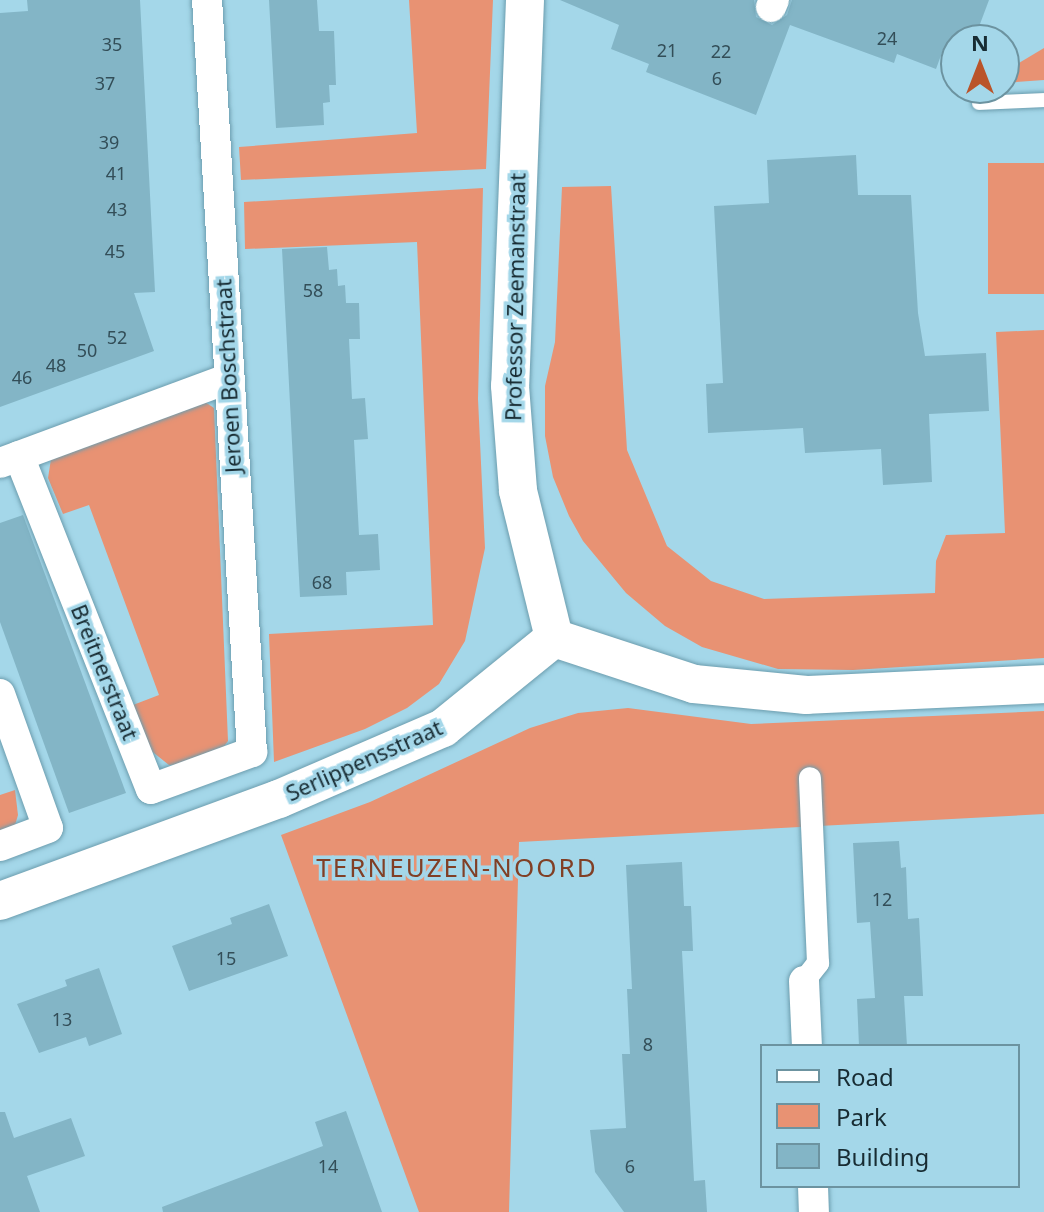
<!DOCTYPE html>
<html>
<head>
<meta charset="utf-8">
<style>
  body { margin:0 }
  #map { position:relative; width:1044px; height:1212px; overflow:hidden; background:#a4d7e9; font-family:"Noto Sans",sans-serif }
  div>[style] { position:absolute }
  [style*='--x'] { left:calc(var(--x)*1px); top:calc(var(--y)*1px); width:calc(var(--w)*1px); rotate:calc(var(--a)*1deg) }
  .green>* { inset:0; background:#e89273; transform-origin:0 0 }
  .building>* { inset:0; background:#83b5c6 }
  .roads { filter:drop-shadow(0 0 2px #6c9dae) drop-shadow(0 0 2px #6c9dae) }
  .service>* { height:14px; margin:-7px; padding:0 7px; transform-origin:7px; border-radius:7px; background:#fff }
  .pedestrian>* { height:22px; margin:-11px; padding:0 11px; transform-origin:11px; border-radius:11px; background:#fff }
  .minor>* { height:30px; margin:-15px; padding:0 15px; transform-origin:15px; border-radius:15px; background:#fff }
  .tertiary>* { height:38px; margin:-19px; padding:0 19px; transform-origin:19px; border-radius:19px; background:#fff }
  span { translate:-50% -50%; white-space:nowrap; text-align:center; line-height:1.15; -webkit-text-stroke:7px #a4d7e9; paint-order:stroke }
  .number-label { font-size:18px; color:#334e58 }
  .number-label span { -webkit-text-stroke-width:0 }
  .street-label { font-size:22px; color:#182c33 }
  .quarter-label { font-size:26px; color:#813f25; letter-spacing:2px }
  .legend { position:absolute; left:760px; top:1044px; width:260px; height:144px; box-sizing:border-box; background:#a4d7e9; border:2px solid #6c93a0; margin:0; padding:10px 14px; list-style:none; font-size:24px; color:#182c33 }
  .legend li { display:flex; align-items:center; gap:16px; height:40px }
  .legend b { width:40px; border:2px solid #6c93a0 }
  .north { position:absolute; left:940px; top:24px; width:80px; height:80px; box-sizing:border-box; background:#a4d7e9; border:2px solid #6c93a0; border-radius:50%; rotate:0deg; font-size:22px; font-weight:700; line-height:32px; text-align:center; color:#182c33 }
  .north::after { content:''; display:block; margin:auto; width:28px; height:36px; background:#ba542a; clip-path:polygon(50% 0,100% 100%,50% 72%,0 100%) }
</style>
</head>
<body>
<div id="map">
  <div class="green">
    <i style="clip-path:polygon(409px 0,493px 0,486px 169px,241px 180px,239px 147px,417px 133px)"></i>
    <i style="clip-path:polygon(1044px 48px,1044px 80px,1004px 83px,1004px 72px)"></i>
    <i style="left:1044px;top:163px;width:131px;height:56px;rotate:90deg"></i>
    <i style="clip-path:polygon(611px 186px,627px 450px,667px 546px,711px 581px,764px 599px,935px 593px,936px 561px,946px 535px,1005px 533px,996px 332px,1044px 330px,1044px 658px,853px 670px,778px 669px,702px 647px,665px 626px,626px 593px,583px 541px,569px 516px,553px 477px,545px 436px,545px 386px,555px 342px,562px 187px)"></i>
    <i style="clip-path:polygon(483px 188px,478px 399px,485px 548px,465px 641px,439px 684px,407px 708px,365px 729px,274px 762px,269px 634px,433px 625px,417px 242px,245px 249px,244px 202px)"></i>
    <i style="clip-path:polygon(205px 402px,214px 408px,228px 741px,219px 753px,193px 764px,169px 765px,149px 749px,133px 705px,159px 695px,89px 505px,63px 514px,48px 478px,51px 459px)"></i>
    <i style="clip-path:polygon(628px 708px,751px 724px,1044px 711px,1044px 814px,519px 842px,509px 1212px,419px 1212px,281px 835px,370px 802px,530px 728px,578px 713px)"></i>
    <i style="clip-path:polygon(15px 790px,18px 815px,13px 832px,0 836px,0 795px)"></i>
  </div>
  <div class="building">
    <i style="clip-path:polygon(27px 0,140px 0,155px 292px,134px 293px,154px 351px,0 407px,0 13px,28px 11px)"></i>
    <i style="clip-path:polygon(269px 0,317px 0,319px 31px,334px 31px,336px 85px,329px 85px,330px 102px,323px 103px,324px 125px,276px 128px)"></i>
    <i style="clip-path:polygon(560px 0,754px 0,756px 17px,772px 25px,787px 15px,792px 0,989px 0,974px 40px,956px 40px,956px 51px,944px 47px,936px 69px,897px 54px,894px 63px,790px 25px,756px 115px,646px 72px,649px 64px,611px 49px,619px 25px)"></i>
    <i style="clip-path:polygon(856px 155px,858px 195px,911px 195px,918px 313px,925px 356px,986px 353px,989px 411px,929px 414px,932px 482px,883px 485px,881px 449px,805px 453px,803px 428px,708px 433px,706px 384px,723px 383px,714px 206px,769px 203px,767px 160px)"></i>
    <i style="clip-path:polygon(327px 247px,329px 270px,337px 269px,338px 286px,345px 285px,346px 303px,359px 303px,360px 339px,349px 339px,352px 399px,365px 398px,368px 439px,354px 440px,359px 535px,378px 534px,380px 570px,346px 572px,347px 595px,300px 597px,282px 249px)"></i>
    <i style="clip-path:polygon(23px 515px,126px 793px,69px 813px,0 622px,0 523px)"></i>
    <i style="clip-path:polygon(899px 841px,901px 868px,906px 867px,908px 919px,919px 918px,923px 996px,904px 996px,907px 1046px,859px 1046px,857px 999px,875px 998px,870px 922px,857px 923px,853px 843px)"></i>
    <i style="clip-path:polygon(682px 862px,684px 906px,691px 906px,693px 951px,682px 951px,694px 1181px,705px 1180px,707px 1212px,624px 1212px,595px 1172px,590px 1130px,626px 1128px,622px 1054px,630px 1054px,627px 989px,632px 989px,626px 865px)"></i>
    <i style="clip-path:polygon(269px 904px,288px 956px,189px 991px,172px 946px,232px 924px,230px 918px)"></i>
    <i style="clip-path:polygon(99px 968px,122px 1034px,89px 1046px,86px 1037px,39px 1053px,17px 1004px,67px 986px,65px 980px)"></i>
    <i style="clip-path:polygon(346px 1111px,382px 1212px,163px 1212px,162px 1207px,323px 1146px,315px 1122px)"></i>
    <i style="clip-path:polygon(0 1112px,5px 1112px,14px 1138px,71px 1118px,85px 1156px,27px 1176px,40px 1212px,0 1212px)"></i>
  </div>
  <div class="roads">
    <div class="service">
      <i style="--x:979;--y:103;--w:65;--a:-2.6"></i>
    </div>
    <div class="pedestrian">
      <i style="--x:804;--y:981;--w:23;--a:-52"></i>
      <i style="--x:818;--y:963;--w:185;--a:-92.5"></i>
    </div>
    <div class="minor">
      <i style="--x:771;--y:7;--w:8;--a:-67"></i>
      <i style="--x:19;--y:456;--w:358;--a:68.4"></i>
      <i style="--x:151;--y:789;--w:108;--a:-20.1"></i>
      <i style="--x:252;--y:752;--w:753;--a:-93.42"></i>
      <i style="--x:0;--y:463;--w:242;--a:-20.3"></i>
      <i style="--x:0;--y:694;--w:142;--a:70.3"></i>
      <i style="--x:48;--y:828;--w:51;--a:159.4"></i>
      <i style="--x:804;--y:981;--w:65;--a:87.4"></i>
      <i style="--x:813;--y:1186;--w:26;--a:88"></i>
    </div>
    <div class="tertiary">
      <i style="--x:525;--y:0;--w:386;--a:92.2"></i>
      <i style="--x:510;--y:386;--w:105;--a:85.6"></i>
      <i style="--x:518;--y:491;--w:151;--a:76.2"></i>
      <i style="--x:554;--y:638;--w:147;--a:18.2"></i>
      <i style="--x:694;--y:684;--w:113;--a:5.6"></i>
      <i style="--x:806;--y:695;--w:238;--a:-2.6"></i>
      <i style="--x:0;--y:901;--w:297;--a:-20.1"></i>
      <i style="--x:279;--y:799;--w:179;--a:-23.4"></i>
      <i style="--x:443;--y:728;--w:143;--a:-39"></i>
    </div>
  </div>
  <div class="number-label">
    <span style="left:887px;top:38px">24</span>
    <span style="left:112px;top:44px">35</span>
    <span style="left:667px;top:50px">21</span>
    <span style="left:721px;top:51px">22</span>
    <span style="left:717px;top:78px">6</span>
    <span style="left:105px;top:83px">37</span>
    <span style="left:109px;top:142px">39</span>
    <span style="left:116px;top:173px">41</span>
    <span style="left:117px;top:209px">43</span>
    <span style="left:115px;top:251px">45</span>
    <span style="left:313px;top:290px">58</span>
    <span style="left:117px;top:337px">52</span>
    <span style="left:87px;top:350px">50</span>
    <span style="left:56px;top:365px">48</span>
    <span style="left:22px;top:377px">46</span>
    <span style="left:322px;top:582px">68</span>
    <span style="left:882px;top:899px">12</span>
    <span style="left:226px;top:958px">15</span>
    <span style="left:62px;top:1019px">13</span>
    <span style="left:648px;top:1044px">8</span>
    <span style="left:328px;top:1166px">14</span>
    <span style="left:630px;top:1166px">6</span>
  </div>
  <div class="street-label">
    <span style="left:515px;top:297px;rotate:-89deg">Professor Zeemanstraat</span>
    <span style="left:228px;top:376px;rotate:-93deg">Jeroen Boschstraat</span>
    <span style="left:105px;top:672px;rotate:68deg">Breitnerstraat</span>
    <span style="left:364px;top:760px;rotate:-24deg">Serlippensstraat</span>
  </div>
  <div class="quarter-label">
    <span style="left:457px;top:868px">TERNEUZEN-NOORD</span>
  </div>
  <ul class="legend">
  <li><b style="height:10px;background:#fff"></b>Road</li>
  <li><b style="height:22px;background:#e89273"></b>Park</li>
  <li><b style="height:22px;background:#83b5c6"></b>Building</li>
  </ul>
  <div class="north">N</div>
</div>
</body>
</html>
